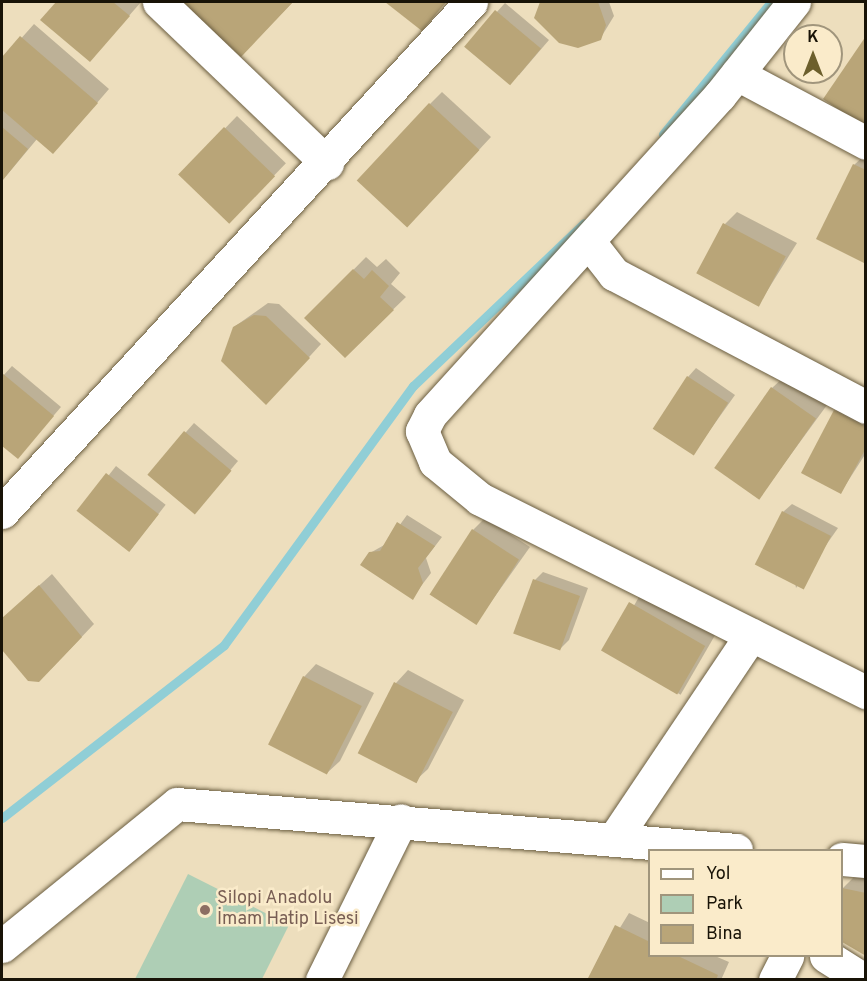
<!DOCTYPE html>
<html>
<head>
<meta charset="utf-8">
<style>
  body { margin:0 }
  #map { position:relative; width:867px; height:981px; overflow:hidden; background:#eddebd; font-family:Overpass,sans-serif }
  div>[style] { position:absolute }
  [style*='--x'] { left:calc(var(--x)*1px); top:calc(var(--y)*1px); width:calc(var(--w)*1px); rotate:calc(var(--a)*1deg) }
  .green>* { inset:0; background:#aeceb5 }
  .shadow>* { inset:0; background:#0003; transform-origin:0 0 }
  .stream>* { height:9px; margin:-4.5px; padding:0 4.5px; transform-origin:4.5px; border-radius:4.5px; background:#90ced6 }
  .building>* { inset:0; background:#b9a578; transform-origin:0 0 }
  .roads { filter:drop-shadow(0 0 2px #6b5e41) drop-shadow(0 0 2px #6b5e41) }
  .minor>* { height:33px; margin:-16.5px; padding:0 16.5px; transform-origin:16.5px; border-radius:16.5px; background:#fff }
  .tertiary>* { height:33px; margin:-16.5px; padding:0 16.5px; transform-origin:16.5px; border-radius:16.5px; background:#fff }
  .dots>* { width:16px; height:16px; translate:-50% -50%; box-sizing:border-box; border:3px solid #faebca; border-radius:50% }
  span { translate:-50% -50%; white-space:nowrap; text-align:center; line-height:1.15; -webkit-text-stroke:5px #faebca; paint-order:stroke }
  .education-label { font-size:18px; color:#785e54 }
  .left { translate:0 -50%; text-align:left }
  .frame { position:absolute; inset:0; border:3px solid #181307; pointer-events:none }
  .legend { position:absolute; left:648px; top:849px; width:195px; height:108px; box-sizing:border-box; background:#faebca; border:2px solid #a0957c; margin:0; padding:8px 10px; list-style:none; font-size:18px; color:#181307 }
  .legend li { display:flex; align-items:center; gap:12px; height:30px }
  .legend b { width:30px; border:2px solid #a0957c }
  .north { position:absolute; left:783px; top:24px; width:60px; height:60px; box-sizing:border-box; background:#faebca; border:2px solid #a0957c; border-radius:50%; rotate:0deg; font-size:16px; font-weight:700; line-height:24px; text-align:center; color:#181307 }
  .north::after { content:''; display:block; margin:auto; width:21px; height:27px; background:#6c5f2c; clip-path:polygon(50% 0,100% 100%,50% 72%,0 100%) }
</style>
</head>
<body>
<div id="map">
  <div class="green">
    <i style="clip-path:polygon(188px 874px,289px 925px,262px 979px,135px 979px)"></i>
  </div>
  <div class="shadow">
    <i style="clip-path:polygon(58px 2px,141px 2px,102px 47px,42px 19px)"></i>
    <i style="clip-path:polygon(183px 2px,293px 2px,241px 55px)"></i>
    <i style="clip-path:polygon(387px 2px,446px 2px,422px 29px)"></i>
    <i style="clip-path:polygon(542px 2px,609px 2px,614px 16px,600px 39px,536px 18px)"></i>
    <i style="clip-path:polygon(505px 3px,549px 40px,519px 75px,466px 46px)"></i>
    <i style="clip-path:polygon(34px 24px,109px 89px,65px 140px,37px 139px,2px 181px,2px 60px)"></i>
    <i style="clip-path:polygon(442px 92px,491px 137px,420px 213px,430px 104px)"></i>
    <i style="left:237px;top:116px;width:68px;height:82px;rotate:44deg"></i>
    <i style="clip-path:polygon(866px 154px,866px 262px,854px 165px)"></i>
    <i style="clip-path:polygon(737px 212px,797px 243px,759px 304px,725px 224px)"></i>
    <i style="clip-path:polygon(366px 257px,377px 267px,386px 259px,400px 273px,391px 284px,406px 297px,345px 356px,306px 318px)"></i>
    <i style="clip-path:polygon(268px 303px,279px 304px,321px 344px,278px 391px,234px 327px)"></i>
    <i style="clip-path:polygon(12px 366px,61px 407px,18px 457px,2px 444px,2px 377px)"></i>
    <i style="clip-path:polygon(696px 368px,735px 395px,693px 454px,688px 377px)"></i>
    <i style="clip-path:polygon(785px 376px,827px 405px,759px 498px,772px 388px)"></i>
    <i style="clip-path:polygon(843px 403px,866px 414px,866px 453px,841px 492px,835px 411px)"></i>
    <i style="clip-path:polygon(194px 423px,238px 461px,202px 504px,149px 474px)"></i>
    <i style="left:116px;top:466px;width:63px;height:59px;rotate:38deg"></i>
    <i style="clip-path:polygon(792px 504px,838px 528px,796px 588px,783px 512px)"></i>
    <i style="clip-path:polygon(407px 515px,442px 537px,426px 558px,431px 573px,412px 598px,370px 553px,386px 544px)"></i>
    <i style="clip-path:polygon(485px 518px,530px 547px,476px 623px,473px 530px)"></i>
    <i style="clip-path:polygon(543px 572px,588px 588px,569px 640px,560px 649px,535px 580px)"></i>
    <i style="clip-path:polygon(52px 574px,94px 624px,52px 668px,28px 679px,2px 648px,2px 619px)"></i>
    <i style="left:643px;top:590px;width:85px;height:72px;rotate:30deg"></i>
    <i style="clip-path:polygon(316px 664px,374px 693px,340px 761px,327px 773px,304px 677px)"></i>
    <i style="clip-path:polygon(408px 670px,464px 700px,428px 769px,415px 781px,359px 752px,396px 683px)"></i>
    <i style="clip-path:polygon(855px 876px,866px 878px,866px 955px,842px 941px,842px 889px)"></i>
    <i style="clip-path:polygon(629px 913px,650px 923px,650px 956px,715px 956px,729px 962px,721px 980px,588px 980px)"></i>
  </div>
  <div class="stream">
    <i style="--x:663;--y:134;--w:171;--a:-50.7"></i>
    <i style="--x:2;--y:818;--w:281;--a:-37.9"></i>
    <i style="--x:224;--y:645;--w:321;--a:-53.9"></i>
    <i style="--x:413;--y:386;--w:236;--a:-43.6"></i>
  </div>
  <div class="building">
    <i style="clip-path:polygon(56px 2px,113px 2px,130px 16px,90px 62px,40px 20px)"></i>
    <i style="clip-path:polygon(181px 2px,293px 2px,241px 57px)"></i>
    <i style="clip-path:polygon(385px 2px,446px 2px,422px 31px)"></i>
    <i style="clip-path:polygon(540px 2px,598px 2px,606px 25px,601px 40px,578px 48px,559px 43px,534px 18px)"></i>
    <i style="left:495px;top:10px;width:60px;height:48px;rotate:40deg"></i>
    <i style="clip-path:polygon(20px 36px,98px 103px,53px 154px,2px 110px,2px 57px)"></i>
    <i style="clip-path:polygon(866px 36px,866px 128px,823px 99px)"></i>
    <i style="left:429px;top:103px;width:69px;height:106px;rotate:43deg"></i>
    <i style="clip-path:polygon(2px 127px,28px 149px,2px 181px)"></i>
    <i style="left:224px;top:127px;width:71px;height:66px;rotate:44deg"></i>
    <i style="clip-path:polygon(853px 164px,866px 170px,866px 264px,816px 239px)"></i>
    <i style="left:723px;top:223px;width:71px;height:57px;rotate:28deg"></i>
    <i style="clip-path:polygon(353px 269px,364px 279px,372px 270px,389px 286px,380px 297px,394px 310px,345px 358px,304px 318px)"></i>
    <i style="clip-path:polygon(254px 315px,266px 316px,310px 358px,266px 405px,221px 361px,233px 327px)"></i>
    <i style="clip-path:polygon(2px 373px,54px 416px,18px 459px,2px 446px)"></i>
    <i style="left:687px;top:376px;width:49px;height:63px;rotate:33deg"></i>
    <i style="left:771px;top:387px;width:55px;height:99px;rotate:35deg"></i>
    <i style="clip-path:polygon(834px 410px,866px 427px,866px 448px,841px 494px,801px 473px)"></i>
    <i style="left:184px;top:431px;width:62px;height:57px;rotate:40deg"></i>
    <i style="left:106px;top:473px;width:67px;height:48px;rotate:38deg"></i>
    <i style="left:782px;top:511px;width:55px;height:60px;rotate:27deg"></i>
    <i style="clip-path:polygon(397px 522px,435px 546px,418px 568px,423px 583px,413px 600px,360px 565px,369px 552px,380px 551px)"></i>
    <i style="left:472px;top:529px;width:56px;height:78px;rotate:33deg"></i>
    <i style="left:533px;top:579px;width:50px;height:58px;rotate:20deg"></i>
    <i style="clip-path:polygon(39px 585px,82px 637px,39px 682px,28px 681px,2px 650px,2px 618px)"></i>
    <i style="left:629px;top:602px;width:88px;height:56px;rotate:30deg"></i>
    <i style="left:303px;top:676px;width:66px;height:77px;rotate:27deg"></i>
    <i style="left:394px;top:682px;width:66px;height:80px;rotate:27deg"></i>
    <i style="clip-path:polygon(842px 888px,866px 893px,866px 956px,842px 942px)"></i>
    <i style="clip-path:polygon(615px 925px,650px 942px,650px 956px,678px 956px,718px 975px,716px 980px,587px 980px)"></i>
  </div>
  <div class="roads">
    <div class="minor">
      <i style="--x:159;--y:2;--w:233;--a:43.8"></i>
      <i style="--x:794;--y:2;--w:119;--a:128.5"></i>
      <i style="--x:720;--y:95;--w:432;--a:132.2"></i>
      <i style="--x:430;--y:415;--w:18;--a:117"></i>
      <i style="--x:422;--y:431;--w:34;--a:67"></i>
      <i style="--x:435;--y:462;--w:58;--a:39.4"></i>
      <i style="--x:480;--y:499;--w:432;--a:26.6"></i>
      <i style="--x:737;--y:74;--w:146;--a:28.1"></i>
      <i style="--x:589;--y:242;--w:41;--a:52"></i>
      <i style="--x:614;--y:274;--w:285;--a:27.8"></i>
      <i style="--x:2;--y:512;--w:693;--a:-47.4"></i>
      <i style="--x:614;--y:839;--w:246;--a:-56.1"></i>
      <i style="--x:2;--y:946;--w:225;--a:-39.1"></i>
      <i style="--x:826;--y:956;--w:45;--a:32.3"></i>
      <i style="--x:322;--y:980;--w:178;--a:-63.7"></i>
      <i style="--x:775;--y:980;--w:27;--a:-63"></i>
    </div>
    <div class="tertiary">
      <i style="--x:177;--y:804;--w:561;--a:4.7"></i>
      <i style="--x:842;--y:859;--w:24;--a:5"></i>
    </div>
  </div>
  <div class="dots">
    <i style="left:205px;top:910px;background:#8d6e63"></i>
  </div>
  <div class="education-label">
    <span class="left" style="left:217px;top:910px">Silopi Anadolu<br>İmam Hatip Lisesi</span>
  </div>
  <div class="frame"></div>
  <ul class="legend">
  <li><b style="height:8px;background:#fff"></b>Yol</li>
  <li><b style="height:16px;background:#aeceb5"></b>Park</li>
  <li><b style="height:16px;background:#b9a578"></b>Bina</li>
  </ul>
  <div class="north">K</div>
</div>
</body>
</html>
